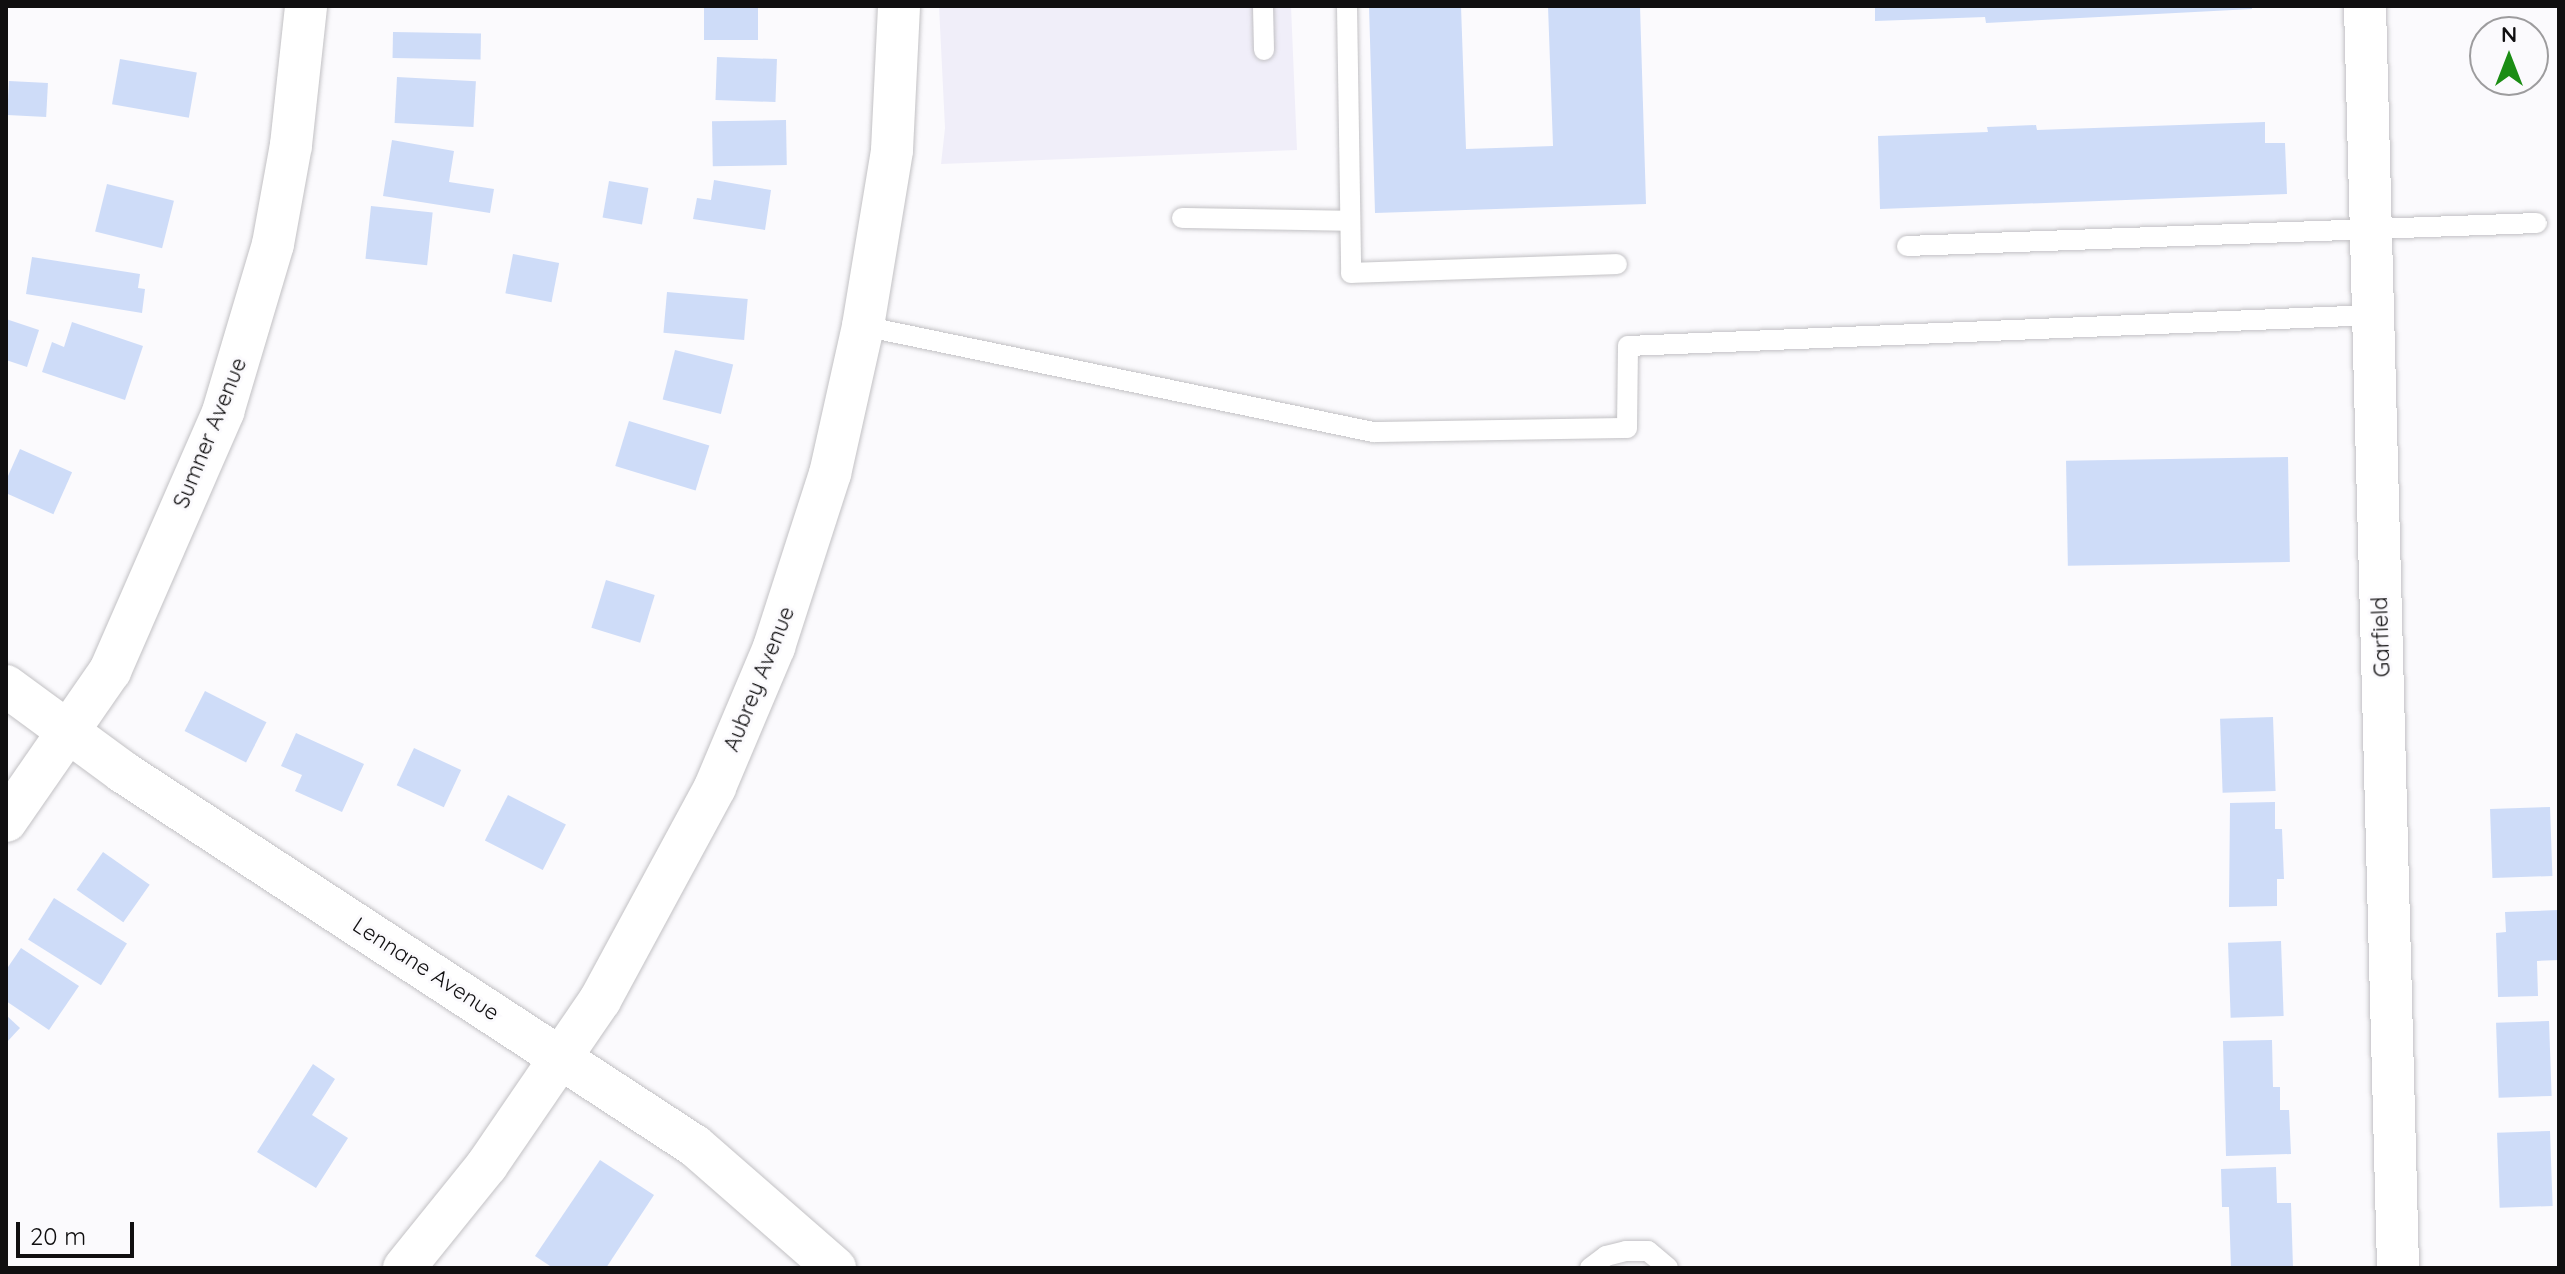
<!DOCTYPE html>
<html>
<head>
<meta charset="utf-8">
<style>
  body { margin:0 }
  #map { position:relative; width:2565px; height:1274px; overflow:hidden; background:#fbfafd; font-family:Quicksand,sans-serif }
  div>[style] { position:absolute }
  [style*='--x'] { left:calc(var(--x)*1px); top:calc(var(--y)*1px); width:calc(var(--w)*1px); rotate:calc(var(--a)*1deg) }
  .built>* { inset:0; background:#f0eef9 }
  .building>* { inset:0; background:#cedcf8; transform-origin:0 0 }
  .roads { filter:drop-shadow(0 0 2px #c2c1c4) drop-shadow(0 0 2px #c2c1c4) }
  .lane>* { height:20px; margin:-10px; padding:0 10px; transform-origin:10px; border-radius:10px; background:#fff }
  .street>* { height:42px; margin:-21px; padding:0 21px; transform-origin:21px; border-radius:21px; background:#fff }
  span { translate:-50% -50%; white-space:nowrap; text-align:center; line-height:1.15; -webkit-text-stroke:6px #fbfafd; paint-order:stroke }
  .street-label { font-size:22px; color:#100f10 }
  .frame { position:absolute; inset:0; border:8px solid #100f10; pointer-events:none }
  .north { position:absolute; left:2469px; top:16px; width:80px; height:80px; box-sizing:border-box; background:#fbfafd; border:2px solid #9d9c9e; border-radius:50%; rotate:0deg; font-size:22px; font-weight:700; line-height:32px; text-align:center; color:#100f10 }
  .north::after { content:''; display:block; margin:auto; width:28px; height:36px; background:#1b8d14; clip-path:polygon(50% 0,100% 100%,50% 72%,0 100%) }
  .scale { position:absolute; left:16px; top:1222px; width:118px; height:36px; box-sizing:border-box; border:4px solid #100f10; border-top:0; padding-left:10px; font-size:24px; line-height:28px; white-space:nowrap; color:#100f10; -webkit-text-stroke:6px #fbfafd; paint-order:stroke }
</style>
</head>
<body>
<div id="map">
  <div class="built">
    <i style="clip-path:polygon(939px 6px,1291px 6px,1297px 150px,941px 164px,945px 128px)"></i>
  </div>
  <div class="building">
    <i style="left:704px;top:6px;width:54px;height:34px"></i>
    <i style="clip-path:polygon(1369px 6px,1461px 6px,1466px 149px,1553px 146px,1548px 6px,1640px 6px,1646px 204px,1375px 213px)"></i>
    <i style="clip-path:polygon(1875px 6px,2252px 6px,2252px 9px,1986px 23px,1985px 17px,1875px 21px)"></i>
    <i style="left:393px;top:32px;width:88px;height:26px;rotate:1deg"></i>
    <i style="left:717px;top:57px;width:60px;height:43px;rotate:2deg"></i>
    <i style="left:120px;top:59px;width:78px;height:46px;rotate:10deg"></i>
    <i style="left:397px;top:77px;width:79px;height:46px;rotate:3deg"></i>
    <i style="left:9px;top:81px;width:39px;height:34px;rotate:3deg"></i>
    <i style="left:786px;top:120px;width:45px;height:74px;rotate:89deg"></i>
    <i style="clip-path:polygon(2265px 122px,2265px 143px,2285px 143px,2287px 194px,1880px 209px,1878px 136px,1988px 132px,1987px 127px,2036px 125px,2037px 130px)"></i>
    <i style="clip-path:polygon(392px 140px,454px 151px,449px 182px,494px 189px,490px 213px,383px 196px)"></i>
    <i style="clip-path:polygon(714px 180px,771px 190px,765px 230px,693px 219px,697px 198px,711px 200px)"></i>
    <i style="left:609px;top:181px;width:40px;height:37px;rotate:10deg"></i>
    <i style="left:107px;top:184px;width:69px;height:49px;rotate:14deg"></i>
    <i style="left:371px;top:206px;width:62px;height:53px;rotate:6deg"></i>
    <i style="left:513px;top:254px;width:47px;height:40px;rotate:11deg"></i>
    <i style="clip-path:polygon(32px 257px,140px 274px,138px 288px,145px 289px,142px 313px,26px 294px)"></i>
    <i style="left:667px;top:292px;width:81px;height:41px;rotate:5deg"></i>
    <i style="clip-path:polygon(6px 319px,39px 330px,27px 367px,6px 360px)"></i>
    <i style="clip-path:polygon(72px 322px,143px 346px,125px 400px,42px 372px,52px 342px,64px 347px)"></i>
    <i style="left:675px;top:350px;width:60px;height:51px;rotate:14deg"></i>
    <i style="left:629px;top:421px;width:84px;height:47px;rotate:17deg"></i>
    <i style="left:20px;top:449px;width:57px;height:46px;rotate:24deg"></i>
    <i style="left:2288px;top:457px;width:105px;height:222px;rotate:89deg"></i>
    <i style="left:606px;top:580px;width:51px;height:50px;rotate:17deg"></i>
    <i style="left:205px;top:691px;width:69px;height:45px;rotate:27deg"></i>
    <i style="left:2273px;top:717px;width:74px;height:53px;rotate:88deg"></i>
    <i style="clip-path:polygon(296px 733px,364px 764px,342px 812px,295px 791px,302px 775px,281px 766px)"></i>
    <i style="left:414px;top:748px;width:52px;height:41px;rotate:25deg"></i>
    <i style="left:508px;top:795px;width:65px;height:51px;rotate:27deg"></i>
    <i style="clip-path:polygon(2275px 802px,2275px 829px,2282px 829px,2284px 879px,2277px 879px,2277px 906px,2229px 907px,2230px 803px)"></i>
    <i style="left:2550px;top:807px;width:69px;height:60px;rotate:88deg"></i>
    <i style="left:103px;top:852px;width:57px;height:46px;rotate:35deg"></i>
    <i style="left:54px;top:898px;width:86px;height:49px;rotate:32deg"></i>
    <i style="clip-path:polygon(2559px 910px,2559px 960px,2537px 961px,2538px 996px,2498px 997px,2496px 933px,2506px 932px,2505px 912px)"></i>
    <i style="left:2281px;top:941px;width:75px;height:53px;rotate:88deg"></i>
    <i style="clip-path:polygon(21px 948px,79px 986px,49px 1030px,6px 1001px,6px 970px)"></i>
    <i style="clip-path:polygon(6px 1015px,20px 1028px,6px 1043px)"></i>
    <i style="left:2549px;top:1021px;width:75px;height:53px;rotate:88deg"></i>
    <i style="clip-path:polygon(2272px 1040px,2273px 1087px,2280px 1087px,2280px 1110px,2289px 1110px,2291px 1154px,2226px 1156px,2223px 1041px)"></i>
    <i style="clip-path:polygon(313px 1064px,335px 1079px,312px 1115px,348px 1138px,316px 1188px,257px 1152px)"></i>
    <i style="left:2550px;top:1131px;width:75px;height:53px;rotate:88deg"></i>
    <i style="clip-path:polygon(600px 1160px,654px 1195px,606px 1268px,553px 1268px,535px 1256px)"></i>
    <i style="clip-path:polygon(2276px 1167px,2277px 1203px,2291px 1203px,2293px 1268px,2231px 1268px,2229px 1207px,2222px 1207px,2221px 1169px)"></i>
  </div>
  <div class="roads">
    <div class="lane">
      <i style="--x:1263;--y:6;--w:44;--a:88.7"></i>
      <i style="--x:1347;--y:6;--w:267;--a:89.1"></i>
      <i style="--x:1351;--y:273;--w:266;--a:-1.9"></i>
      <i style="--x:1182;--y:218;--w:168;--a:1"></i>
      <i style="--x:1907;--y:246;--w:630;--a:-2.09"></i>
      <i style="--x:863;--y:326;--w:521;--a:11.74"></i>
      <i style="--x:1373;--y:432;--w:254;--a:-0.9"></i>
      <i style="--x:1627;--y:428;--w:82;--a:-89.3"></i>
      <i style="--x:1628;--y:346;--w:746;--a:-2.38"></i>
      <i style="--x:1590;--y:1268;--w:20;--a:-37"></i>
      <i style="--x:1606;--y:1256;--w:21;--a:-14"></i>
      <i style="--x:1626;--y:1251;--w:22;--a:0"></i>
      <i style="--x:1648;--y:1251;--w:26;--a:40"></i>
    </div>
    <div class="street">
      <i style="--x:2365;--y:6;--w:1262;--a:88.5"></i>
      <i style="--x:6;--y:686;--w:145;--a:36.3"></i>
      <i style="--x:123;--y:772;--w:683;--a:33.18"></i>
      <i style="--x:695;--y:1146;--w:186;--a:41.1"></i>
      <i style="--x:6;--y:821;--w:183;--a:-55.3"></i>
      <i style="--x:110;--y:671;--w:283;--a:-66.4"></i>
      <i style="--x:223;--y:412;--w:175;--a:-73.4"></i>
      <i style="--x:273;--y:244;--w:101;--a:-79.7"></i>
      <i style="--x:291;--y:145;--w:140;--a:-83.8"></i>
      <i style="--x:404;--y:1268;--w:132;--a:-51.1"></i>
      <i style="--x:487;--y:1165;--w:200;--a:-55.6"></i>
      <i style="--x:600;--y:1000;--w:242;--a:-61.6"></i>
      <i style="--x:715;--y:787;--w:152;--a:-67.1"></i>
      <i style="--x:774;--y:647;--w:182;--a:-72.1"></i>
      <i style="--x:830;--y:474;--w:152;--a:-77.4"></i>
      <i style="--x:863;--y:326;--w:178;--a:-80.6"></i>
      <i style="--x:892;--y:150;--w:144;--a:-87.2"></i>
    </div>
  </div>
  <div class="street-label">
    <span style="left:210px;top:433px;rotate:-68deg">Sumner Avenue</span>
    <span style="left:2381px;top:637px;rotate:-92deg">Garfield</span>
    <span style="left:759px;top:679px;rotate:-68deg">Aubrey Avenue</span>
    <span style="left:426px;top:969px;rotate:33deg">Lennane Avenue</span>
  </div>
  <div class="frame"></div>
  <div class="north">N</div>
  <div class="scale">20 m</div>
</div>
</body>
</html>
